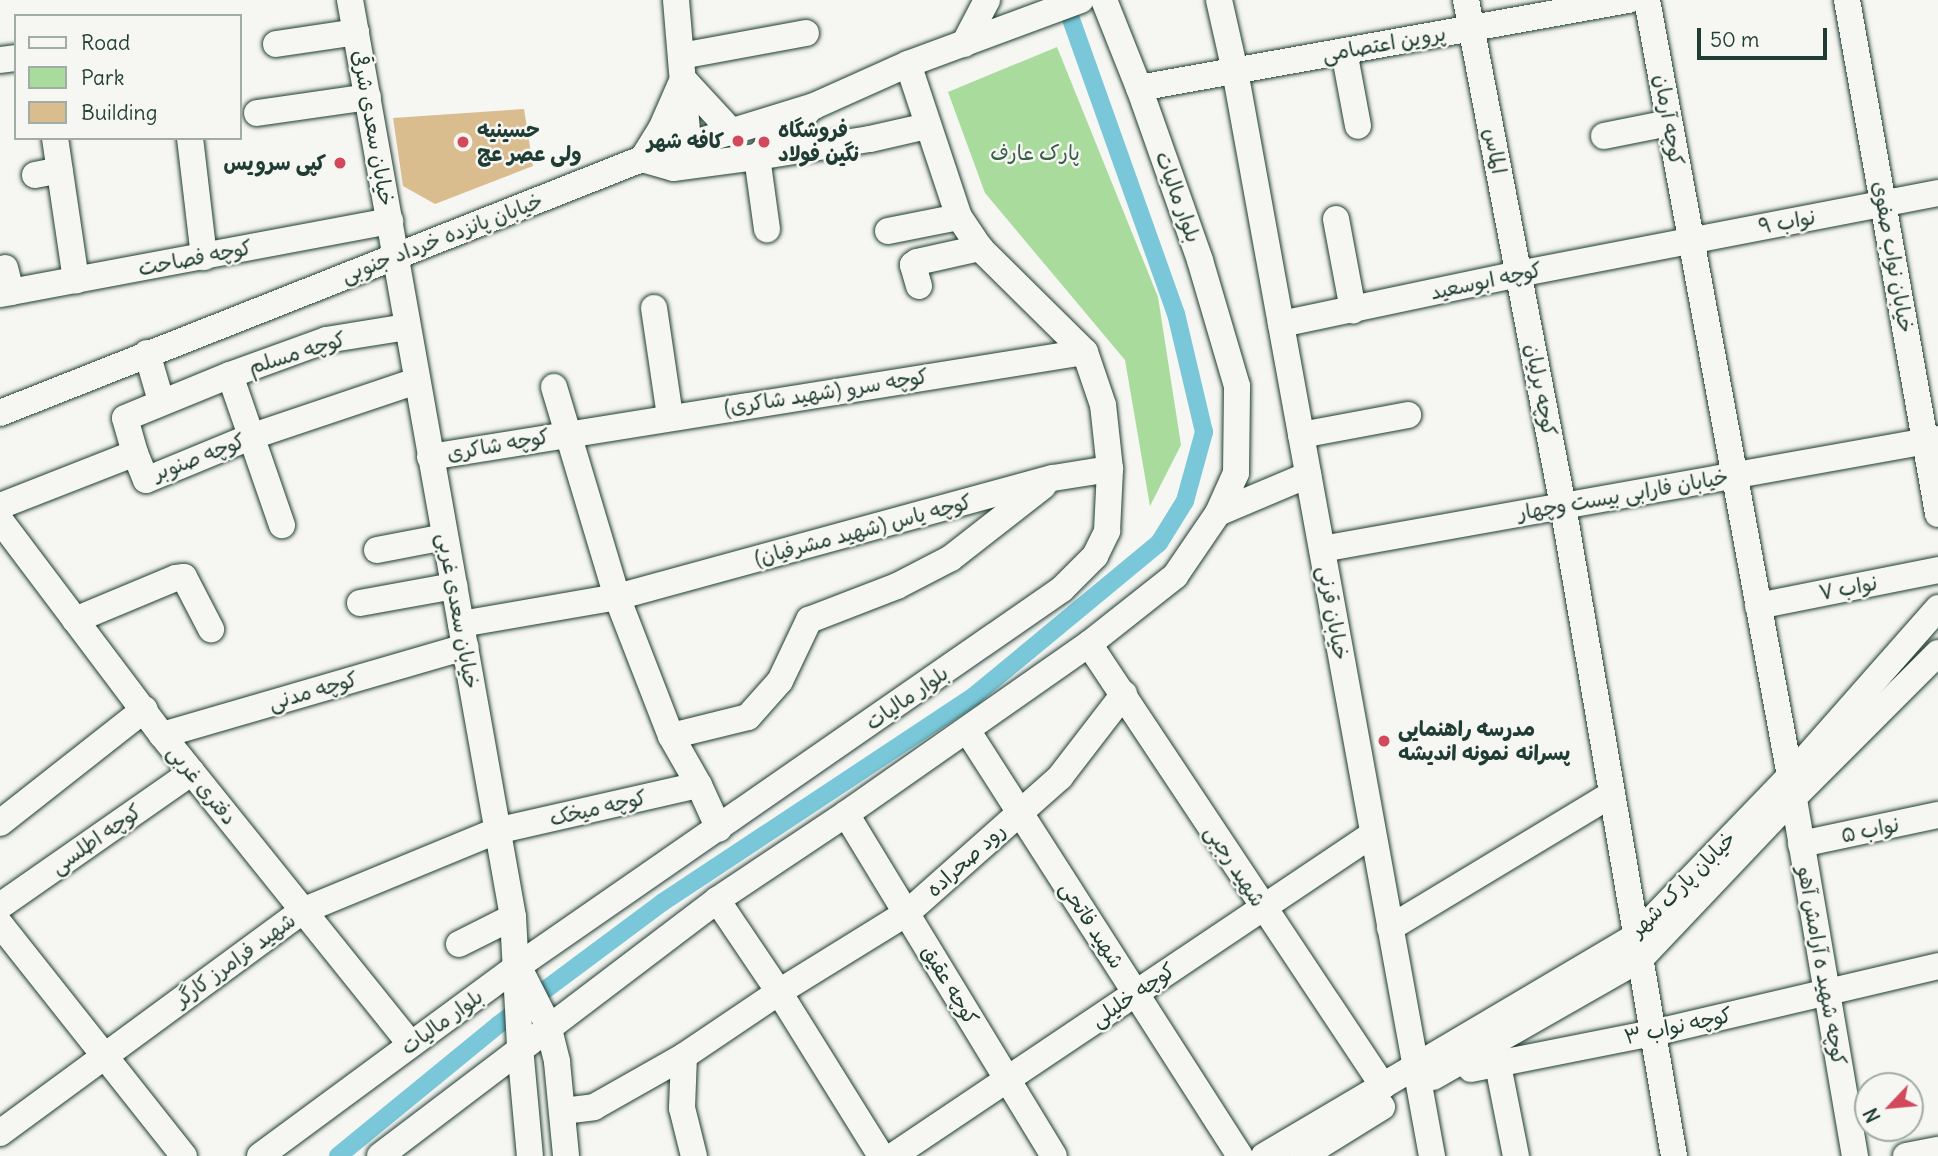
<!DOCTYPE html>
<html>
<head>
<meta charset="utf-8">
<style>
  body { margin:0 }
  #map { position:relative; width:1938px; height:1156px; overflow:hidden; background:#f6f6f2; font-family:Delius,"Playpen Sans Arabic",sans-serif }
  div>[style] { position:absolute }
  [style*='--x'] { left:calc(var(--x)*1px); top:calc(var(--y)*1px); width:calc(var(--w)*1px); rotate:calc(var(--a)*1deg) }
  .green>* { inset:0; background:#a8db9c }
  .canal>* { height:18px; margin:-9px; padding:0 9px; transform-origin:9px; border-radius:9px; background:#79c7d8 }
  .building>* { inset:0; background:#dabd8f }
  .roads { filter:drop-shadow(0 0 2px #1f3d34) drop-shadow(0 0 2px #1f3d34) }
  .minor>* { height:26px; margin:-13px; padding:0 13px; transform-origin:13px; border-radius:13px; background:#f6f6f2 }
  .dots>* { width:19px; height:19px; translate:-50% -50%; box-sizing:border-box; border:4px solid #f6f6f2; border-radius:50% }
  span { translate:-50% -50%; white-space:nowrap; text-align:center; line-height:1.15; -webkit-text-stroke:5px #f6f6f2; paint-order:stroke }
  .street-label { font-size:21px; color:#1f3d34 }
  .poi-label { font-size:21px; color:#1f3d34; font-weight:700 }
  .left { translate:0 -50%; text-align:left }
  .right { translate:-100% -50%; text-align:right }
  .park-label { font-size:21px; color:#3a5d49 }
  .legend { position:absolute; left:14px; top:14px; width:228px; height:126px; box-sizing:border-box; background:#f6f6f2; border:2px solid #a0aca6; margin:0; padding:9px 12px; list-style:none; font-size:21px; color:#1f3d34 }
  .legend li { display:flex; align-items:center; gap:14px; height:35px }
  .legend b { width:35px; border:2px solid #a0aca6 }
  .north { position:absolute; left:1854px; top:1072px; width:70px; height:70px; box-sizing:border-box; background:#f6f6f2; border:2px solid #a0aca6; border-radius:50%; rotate:244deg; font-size:19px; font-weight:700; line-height:28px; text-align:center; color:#1f3d34 }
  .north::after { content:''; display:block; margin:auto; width:24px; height:32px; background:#d1495b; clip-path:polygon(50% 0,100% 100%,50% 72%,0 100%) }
  .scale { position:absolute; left:1697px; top:28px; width:130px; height:32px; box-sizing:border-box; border:4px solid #1f3d34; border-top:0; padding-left:9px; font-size:21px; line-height:24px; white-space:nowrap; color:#1f3d34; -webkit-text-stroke:5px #f6f6f2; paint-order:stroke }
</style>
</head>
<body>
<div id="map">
  <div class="green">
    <i style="clip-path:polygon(1057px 47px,1158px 297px,1181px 445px,1150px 506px,1125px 360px,985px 193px,948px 92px)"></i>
  </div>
  <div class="canal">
    <i style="--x:338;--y:1156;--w:207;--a:-39.3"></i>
    <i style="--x:498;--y:1025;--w:206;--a:-36.7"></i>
    <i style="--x:663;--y:902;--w:373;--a:-33.5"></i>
    <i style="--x:974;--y:696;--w:240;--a:-39.6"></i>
    <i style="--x:1159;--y:543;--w:49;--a:-58.2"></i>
    <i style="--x:1185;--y:501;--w:72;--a:-74.6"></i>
    <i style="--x:1204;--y:432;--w:121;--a:-103.3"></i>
    <i style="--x:1176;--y:314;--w:333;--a:-109.6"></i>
  </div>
  <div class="building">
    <i style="clip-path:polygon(524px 109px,533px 166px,435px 204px,403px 186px,393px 118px)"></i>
  </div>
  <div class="roads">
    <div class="minor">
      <i style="--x:350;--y:0;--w:931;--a:79.92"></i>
      <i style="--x:513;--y:917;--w:130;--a:86.9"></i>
      <i style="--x:520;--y:1047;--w:109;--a:84.8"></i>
      <i style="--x:676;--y:0;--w:144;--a:85.2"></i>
      <i style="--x:1219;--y:0;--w:73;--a:77.3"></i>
      <i style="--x:1235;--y:71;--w:1103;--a:79.71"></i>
      <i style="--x:1466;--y:0;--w:515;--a:79.15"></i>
      <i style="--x:1563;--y:506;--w:659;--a:80.31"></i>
      <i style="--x:1647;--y:0;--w:789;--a:79.56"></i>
      <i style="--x:1790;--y:776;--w:386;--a:80.3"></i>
      <i style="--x:1847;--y:0;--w:522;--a:79.96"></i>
      <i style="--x:276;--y:44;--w:81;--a:-8.5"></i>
      <i style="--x:964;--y:44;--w:50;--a:-62.4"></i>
      <i style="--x:1344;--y:51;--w:76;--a:79.4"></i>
      <i style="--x:681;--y:56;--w:127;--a:-10.4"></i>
      <i style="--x:0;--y:60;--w:16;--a:-7"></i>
      <i style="--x:1139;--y:88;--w:498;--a:-10.2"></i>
      <i style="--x:807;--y:112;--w:67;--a:138"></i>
      <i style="--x:757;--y:157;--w:114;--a:-9.1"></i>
      <i style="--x:870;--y:139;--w:58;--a:-12.8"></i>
      <i style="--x:257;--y:113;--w:112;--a:-8.2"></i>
      <i style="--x:732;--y:132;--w:72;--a:-132.8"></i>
      <i style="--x:683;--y:79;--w:55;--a:113.7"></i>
      <i style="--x:661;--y:129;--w:36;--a:122"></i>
      <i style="--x:642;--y:159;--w:32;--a:16"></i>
      <i style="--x:673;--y:168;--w:85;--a:-7.5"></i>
      <i style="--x:757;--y:157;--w:73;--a:82.1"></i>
      <i style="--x:1604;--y:136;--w:66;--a:-11.3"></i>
      <i style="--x:55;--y:138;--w:144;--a:81.6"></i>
      <i style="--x:190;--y:138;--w:120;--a:83.3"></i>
      <i style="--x:35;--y:175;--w:25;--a:-11"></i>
      <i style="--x:1336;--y:219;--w:93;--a:79.4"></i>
      <i style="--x:888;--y:231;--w:72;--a:-11.2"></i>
      <i style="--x:5;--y:268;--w:25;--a:76"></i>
      <i style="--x:919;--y:286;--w:22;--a:-106"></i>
      <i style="--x:913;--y:265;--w:5;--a:-37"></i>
      <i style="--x:917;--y:262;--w:65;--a:-12.5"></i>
      <i style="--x:0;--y:294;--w:397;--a:-10.6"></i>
      <i style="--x:654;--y:308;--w:110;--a:81.6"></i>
      <i style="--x:1281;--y:324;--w:242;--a:-11.9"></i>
      <i style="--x:1518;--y:274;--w:428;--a:-10.9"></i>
      <i style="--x:147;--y:353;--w:50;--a:73.7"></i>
      <i style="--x:230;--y:375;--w:102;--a:-20"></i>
      <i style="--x:326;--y:340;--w:81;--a:-9.2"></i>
      <i style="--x:554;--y:387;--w:219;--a:73.3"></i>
      <i style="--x:617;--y:597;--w:149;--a:68.8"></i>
      <i style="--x:671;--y:736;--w:56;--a:60.3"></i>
      <i style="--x:699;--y:785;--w:48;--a:65.6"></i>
      <i style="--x:0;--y:413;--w:690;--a:-21.59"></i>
      <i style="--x:642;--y:159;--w:180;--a:-17.1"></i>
      <i style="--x:814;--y:106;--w:103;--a:-24.1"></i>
      <i style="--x:908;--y:64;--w:184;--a:-20.3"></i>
      <i style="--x:1301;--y:435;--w:109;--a:-10.6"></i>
      <i style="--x:135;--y:453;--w:36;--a:-106"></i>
      <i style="--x:125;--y:418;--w:113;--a:-22.3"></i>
      <i style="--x:230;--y:375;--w:159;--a:70.9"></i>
      <i style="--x:430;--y:457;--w:663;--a:-9.11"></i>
      <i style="--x:0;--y:506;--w:145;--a:-21.4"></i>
      <i style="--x:135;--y:453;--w:29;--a:68"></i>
      <i style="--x:146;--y:480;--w:116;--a:-22.4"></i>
      <i style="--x:253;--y:436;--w:172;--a:-18.6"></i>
      <i style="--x:1218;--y:513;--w:98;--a:-22.9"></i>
      <i style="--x:0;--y:520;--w:269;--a:53"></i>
      <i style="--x:162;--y:735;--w:396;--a:51.2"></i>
      <i style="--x:1322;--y:549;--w:626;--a:-10.12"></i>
      <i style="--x:377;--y:550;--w:69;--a:-10.8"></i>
      <i style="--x:360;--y:603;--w:96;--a:-10.3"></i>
      <i style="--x:1758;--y:606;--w:184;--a:-11.3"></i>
      <i style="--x:75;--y:620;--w:109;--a:-22.6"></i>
      <i style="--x:176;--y:578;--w:8;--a:-7"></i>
      <i style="--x:184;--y:577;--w:59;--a:62.6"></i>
      <i style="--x:461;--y:624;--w:158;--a:-9.8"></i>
      <i style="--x:617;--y:597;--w:452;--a:-15.3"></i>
      <i style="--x:1053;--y:478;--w:58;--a:-9"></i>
      <i style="--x:1089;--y:644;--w:531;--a:56.37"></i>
      <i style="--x:967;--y:730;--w:506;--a:57.35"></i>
      <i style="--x:162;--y:735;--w:316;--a:-16.2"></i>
      <i style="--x:671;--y:736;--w:79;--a:-13.9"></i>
      <i style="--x:748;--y:717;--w:48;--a:-48.4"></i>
      <i style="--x:780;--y:681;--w:68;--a:-64.6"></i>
      <i style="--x:809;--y:620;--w:94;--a:-21.1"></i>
      <i style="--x:897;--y:586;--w:61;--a:-27.4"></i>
      <i style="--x:951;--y:558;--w:117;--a:-38"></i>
      <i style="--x:846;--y:814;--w:400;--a:58.7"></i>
      <i style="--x:0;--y:823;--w:184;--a:-38.2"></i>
      <i style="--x:1801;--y:844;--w:140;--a:-12"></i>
      <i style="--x:717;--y:900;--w:111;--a:56"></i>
      <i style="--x:779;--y:992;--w:150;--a:-31.7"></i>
      <i style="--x:907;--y:913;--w:205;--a:-41.6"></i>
      <i style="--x:1060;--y:777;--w:105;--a:-52.4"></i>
      <i style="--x:0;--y:906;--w:234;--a:-34.9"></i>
      <i style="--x:0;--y:924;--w:296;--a:51.6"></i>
      <i style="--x:1390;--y:928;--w:259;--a:-31.1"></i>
      <i style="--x:459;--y:944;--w:60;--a:-26.6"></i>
      <i style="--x:518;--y:966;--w:66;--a:63"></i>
      <i style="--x:548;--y:1025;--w:38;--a:76"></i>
      <i style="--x:557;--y:1062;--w:94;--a:84.5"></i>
      <i style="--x:1494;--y:1045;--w:113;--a:78.8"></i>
      <i style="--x:684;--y:1056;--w:52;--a:92.2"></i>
      <i style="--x:682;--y:1108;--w:49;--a:76"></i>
      <i style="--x:1471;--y:1069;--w:186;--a:-11.2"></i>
      <i style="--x:1653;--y:1033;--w:293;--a:-13.2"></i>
      <i style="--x:1433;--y:1077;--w:238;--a:-29.7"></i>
      <i style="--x:1640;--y:959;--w:222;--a:-46.5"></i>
      <i style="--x:1793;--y:798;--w:205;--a:-45"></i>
      <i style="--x:563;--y:1111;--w:31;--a:-7"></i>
      <i style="--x:594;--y:1107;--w:103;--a:-29.5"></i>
      <i style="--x:684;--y:1056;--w:115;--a:-34"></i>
      <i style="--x:779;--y:992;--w:193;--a:58.1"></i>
      <i style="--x:0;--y:1133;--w:375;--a:-36.3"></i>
      <i style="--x:302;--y:911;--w:210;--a:-22.4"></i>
      <i style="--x:496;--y:831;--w:208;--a:-12.8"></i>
      <i style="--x:260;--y:1156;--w:320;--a:-36.4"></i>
      <i style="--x:518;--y:966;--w:662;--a:-34.72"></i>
      <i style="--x:1062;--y:589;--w:47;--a:-45"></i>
      <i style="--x:1095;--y:556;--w:28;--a:-64"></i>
      <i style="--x:1107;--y:531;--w:62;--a:-87.2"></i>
      <i style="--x:1110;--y:469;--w:64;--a:-96.2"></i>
      <i style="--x:1103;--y:405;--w:56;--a:-108.8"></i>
      <i style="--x:1085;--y:352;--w:148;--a:-135.3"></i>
      <i style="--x:980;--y:248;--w:37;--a:-124"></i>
      <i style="--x:959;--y:217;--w:161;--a:-108.4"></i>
      <i style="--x:380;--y:1156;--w:423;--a:-37.2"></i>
      <i style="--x:717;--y:900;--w:155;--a:-33.7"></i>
      <i style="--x:846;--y:814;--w:297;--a:-35"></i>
      <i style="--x:1089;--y:644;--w:110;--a:-38.3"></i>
      <i style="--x:1175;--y:576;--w:76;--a:-55.7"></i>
      <i style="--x:1218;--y:513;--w:44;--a:-65.8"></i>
      <i style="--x:1236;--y:473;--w:87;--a:-89.3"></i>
      <i style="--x:1237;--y:386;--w:131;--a:-106.4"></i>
      <i style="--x:1200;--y:260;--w:182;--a:-109.5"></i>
      <i style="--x:1139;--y:88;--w:95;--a:-111.7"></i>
      <i style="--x:893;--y:1156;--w:578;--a:-33.86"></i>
      <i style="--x:1264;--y:1156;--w:432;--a:-30.6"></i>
      <i style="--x:1636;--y:936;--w:222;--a:-46.1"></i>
      <i style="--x:1790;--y:776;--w:224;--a:-48.6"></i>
      <i style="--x:1303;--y:1156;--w:93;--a:-31.8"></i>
      <i style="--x:1906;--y:1156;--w:33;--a:-11"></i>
    </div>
  </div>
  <div class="dots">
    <i style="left:738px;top:141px;background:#d1495b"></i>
    <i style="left:463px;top:142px;background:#d1495b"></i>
    <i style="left:764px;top:142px;background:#d1495b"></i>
    <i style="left:340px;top:163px;background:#d1495b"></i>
    <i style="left:1384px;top:741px;background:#d1495b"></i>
  </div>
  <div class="street-label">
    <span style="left:1384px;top:44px;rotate:-10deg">پروین اعتصامی</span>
    <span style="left:1669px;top:120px;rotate:80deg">کوچه آرمان</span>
    <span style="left:373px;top:128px;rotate:80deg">خیابان سعدی شرقی</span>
    <span style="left:1495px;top:151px;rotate:79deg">الماس</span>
    <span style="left:1178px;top:197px;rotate:70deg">بلوار مالیات</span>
    <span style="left:1787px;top:222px;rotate:-11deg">نواب ۹</span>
    <span style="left:442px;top:238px;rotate:-21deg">خیابان پانزده خرداد جنوبی</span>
    <span style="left:1893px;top:257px;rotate:80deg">خیابان نواب صفوی</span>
    <span style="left:195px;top:258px;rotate:-11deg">کوچه فصاحت</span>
    <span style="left:1486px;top:281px;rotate:-12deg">کوچه ابوسعید</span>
    <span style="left:297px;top:353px;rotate:-17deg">کوچه مسلم</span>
    <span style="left:1541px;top:390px;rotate:79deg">کوچه برلیان</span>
    <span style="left:826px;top:392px;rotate:-9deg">کوچه سرو (شهید شاکری)</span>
    <span style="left:498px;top:445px;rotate:-10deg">کوچه شاکری</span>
    <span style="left:199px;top:457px;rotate:-21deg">کوچه صنوبر</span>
    <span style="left:1623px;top:495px;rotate:-10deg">خیابان فارابی بیست وچهار</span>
    <span style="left:863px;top:530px;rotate:-15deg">کوچه یاس (شهید مشرفیان)</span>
    <span style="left:1848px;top:588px;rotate:-11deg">نواب ۷</span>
    <span style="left:458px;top:611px;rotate:80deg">خیابان سعدی غربی</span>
    <span style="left:1333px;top:613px;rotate:80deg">خیابان قرنی</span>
    <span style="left:313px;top:691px;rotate:-16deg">کوچه مدنی</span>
    <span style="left:907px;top:698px;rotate:-35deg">بلوار مالیات</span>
    <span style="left:202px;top:785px;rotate:51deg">دفتری غربی</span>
    <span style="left:598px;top:808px;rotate:-13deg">کوچه میخک</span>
    <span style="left:1870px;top:830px;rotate:-12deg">نواب ۵</span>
    <span style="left:96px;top:839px;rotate:-35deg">کوچه اطلسی</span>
    <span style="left:966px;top:860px;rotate:-42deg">رود صحراده</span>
    <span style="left:1235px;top:866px;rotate:57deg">شهید رجبی</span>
    <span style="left:1683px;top:884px;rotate:-45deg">خیابان پارک شهر</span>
    <span style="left:1092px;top:925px;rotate:57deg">شهید فاتحی</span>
    <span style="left:235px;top:960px;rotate:-36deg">شهید فرامرز کارگر</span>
    <span style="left:1822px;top:966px;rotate:80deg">کوچه شهید ه آرامش آهو</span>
    <span style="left:950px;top:985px;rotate:59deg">کوچه عقیق</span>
    <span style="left:1133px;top:995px;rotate:-34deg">کوچه خلیلی</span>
    <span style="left:442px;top:1022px;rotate:-36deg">بلوار مالیات</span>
    <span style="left:1678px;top:1026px;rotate:-12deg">کوچه نواب ۳</span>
  </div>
  <div class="poi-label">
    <span class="left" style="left:477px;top:142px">حسینیه<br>ولی عصر عج</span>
    <span class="left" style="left:778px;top:142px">فروشگاه<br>نگین فولاد</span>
    <span class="right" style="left:724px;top:141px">کافه شهر</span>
    <span class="right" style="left:326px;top:163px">کپی سرویس</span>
    <span class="left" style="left:1398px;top:741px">مدرسه راهنمایی<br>پسرانه نمونه اندیشه</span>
  </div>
  <div class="park-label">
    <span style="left:1035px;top:153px">پارک عارف</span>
  </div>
  <ul class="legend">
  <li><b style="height:9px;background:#f6f6f2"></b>Road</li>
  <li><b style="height:19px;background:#a8db9c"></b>Park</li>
  <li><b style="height:19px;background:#dabd8f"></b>Building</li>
  </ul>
  <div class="north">N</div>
  <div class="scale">50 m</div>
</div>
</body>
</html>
